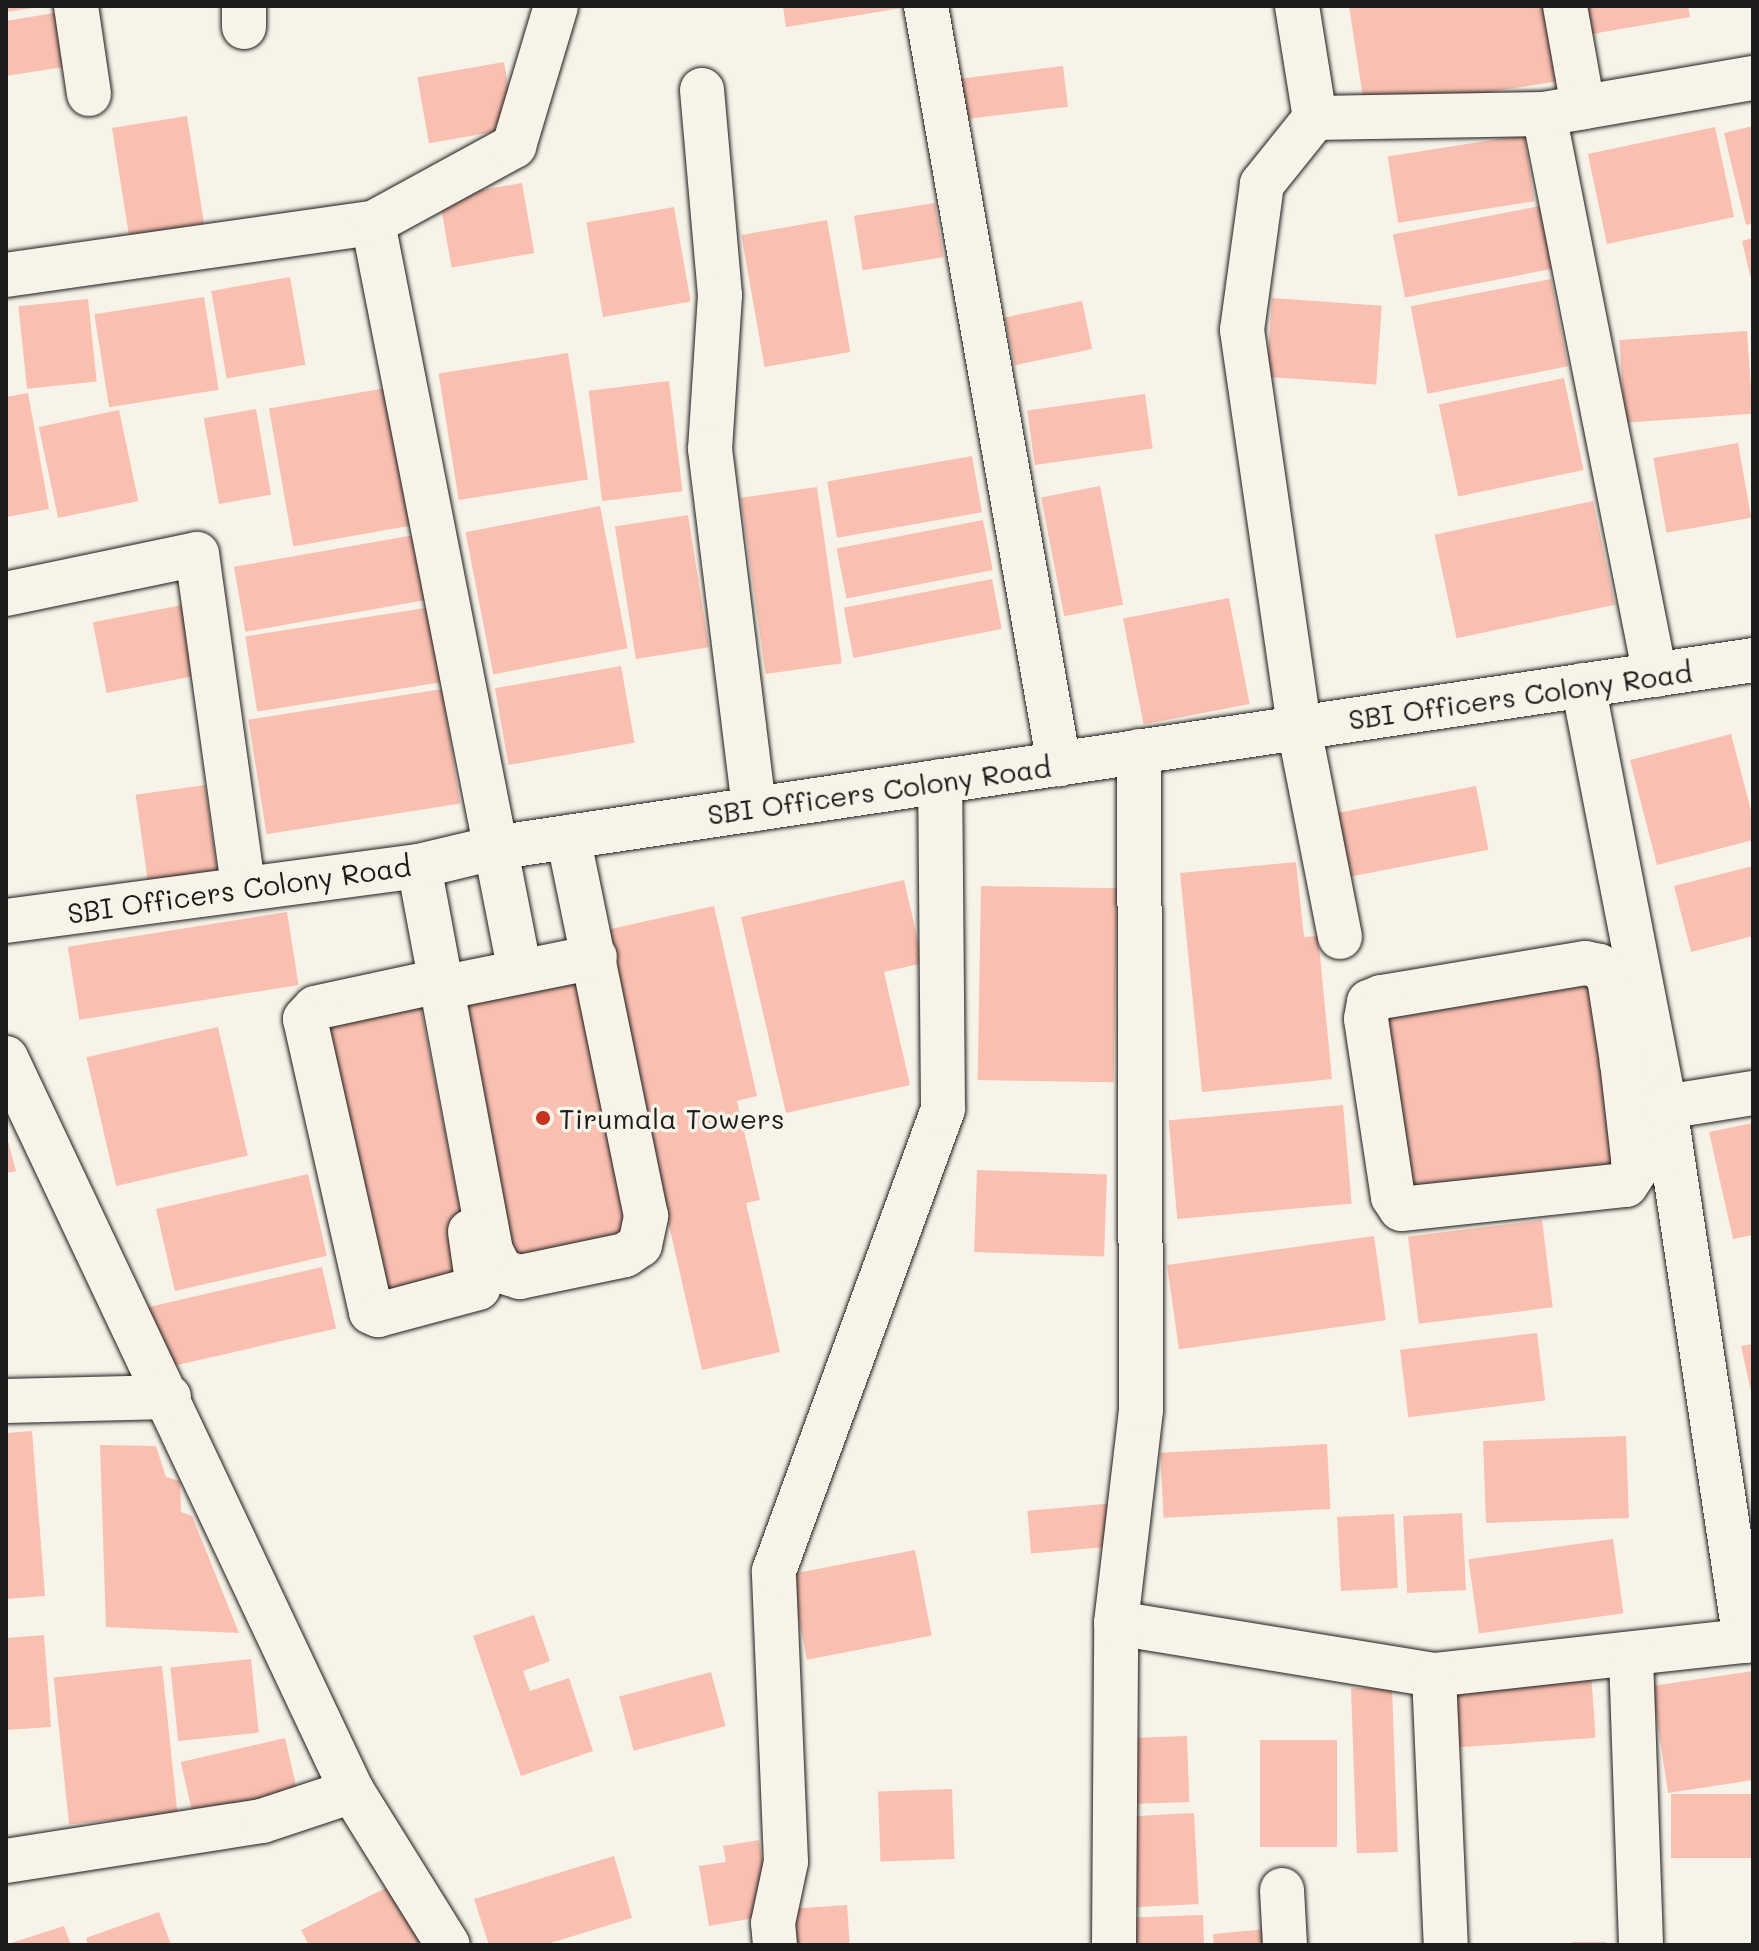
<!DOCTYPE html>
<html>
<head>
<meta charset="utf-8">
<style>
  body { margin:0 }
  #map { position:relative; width:1759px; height:1951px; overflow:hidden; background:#f7f3e8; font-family:Mali,sans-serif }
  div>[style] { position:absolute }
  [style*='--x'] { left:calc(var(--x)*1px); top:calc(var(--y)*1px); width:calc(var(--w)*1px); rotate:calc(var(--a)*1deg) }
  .building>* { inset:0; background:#f9bfb0; transform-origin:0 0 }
  .roads { filter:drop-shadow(0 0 2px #1c1c1c) drop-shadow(0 0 2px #1c1c1c) }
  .minor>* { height:44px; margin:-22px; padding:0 22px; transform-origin:22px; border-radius:22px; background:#f7f3e8 }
  .dots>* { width:22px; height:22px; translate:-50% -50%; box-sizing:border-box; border:4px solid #f7f3e8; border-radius:50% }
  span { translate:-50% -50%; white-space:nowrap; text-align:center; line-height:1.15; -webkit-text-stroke:7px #f7f3e8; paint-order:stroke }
  .street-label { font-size:28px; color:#1c1c1c }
  .poi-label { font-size:28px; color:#1c1c1c }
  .left { translate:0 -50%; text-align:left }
  .frame { position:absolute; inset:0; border:8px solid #1c1c1c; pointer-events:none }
</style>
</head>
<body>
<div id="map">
  <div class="building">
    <i style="clip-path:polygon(6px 6px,33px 6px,33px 8px,6px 12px)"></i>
    <i style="clip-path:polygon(783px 6px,901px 6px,902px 8px,786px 27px)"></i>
    <i style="clip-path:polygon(1349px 6px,1554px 6px,1566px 80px,1365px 111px)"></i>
    <i style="clip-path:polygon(1581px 6px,1688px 6px,1690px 17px,1586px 35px)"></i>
    <i style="clip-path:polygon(60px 12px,70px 66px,6px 76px,6px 21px)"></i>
    <i style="left:504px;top:62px;width:67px;height:88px;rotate:80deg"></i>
    <i style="left:1063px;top:66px;width:41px;height:112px;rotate:83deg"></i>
    <i style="left:187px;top:116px;width:109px;height:76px;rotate:81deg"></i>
    <i style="clip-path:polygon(1753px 126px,1753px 223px,1746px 225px,1724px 133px)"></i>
    <i style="left:1715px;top:127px;width:92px;height:130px;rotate:78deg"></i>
    <i style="left:1524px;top:135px;width:67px;height:138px;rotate:81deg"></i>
    <i style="left:522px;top:183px;width:71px;height:84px;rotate:80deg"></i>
    <i style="left:935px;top:203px;width:55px;height:82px;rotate:81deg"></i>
    <i style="left:1545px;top:205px;width:64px;height:155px;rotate:79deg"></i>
    <i style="left:674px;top:207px;width:96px;height:89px;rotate:80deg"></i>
    <i style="left:827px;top:220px;width:134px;height:87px;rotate:80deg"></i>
    <i style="clip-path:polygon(1753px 238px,1753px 283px,1752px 283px,1742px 241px)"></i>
    <i style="left:290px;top:277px;width:89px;height:80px;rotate:80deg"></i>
    <i style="left:1551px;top:279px;width:89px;height:143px;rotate:79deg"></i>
    <i style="left:204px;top:297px;width:94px;height:111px;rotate:81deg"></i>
    <i style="left:1272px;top:298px;width:110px;height:79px;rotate:4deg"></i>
    <i style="left:88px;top:299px;width:83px;height:70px;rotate:84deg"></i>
    <i style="left:1082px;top:301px;width:49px;height:79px;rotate:78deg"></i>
    <i style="left:1747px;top:331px;width:83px;height:128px;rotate:86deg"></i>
    <i style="left:568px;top:353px;width:128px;height:131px;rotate:81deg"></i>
    <i style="left:1564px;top:378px;width:94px;height:128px;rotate:78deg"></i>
    <i style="left:669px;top:381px;width:111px;height:81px;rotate:83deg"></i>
    <i style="left:397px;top:386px;width:140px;height:130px;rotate:80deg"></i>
    <i style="clip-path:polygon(28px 393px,49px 509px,6px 517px,6px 397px)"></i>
    <i style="left:1145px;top:394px;width:55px;height:119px;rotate:82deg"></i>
    <i style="left:256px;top:409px;width:87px;height:53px;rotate:80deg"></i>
    <i style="left:119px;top:410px;width:93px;height:82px;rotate:78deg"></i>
    <i style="left:1738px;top:443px;width:76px;height:86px;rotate:80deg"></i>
    <i style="left:972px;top:456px;width:57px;height:147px;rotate:80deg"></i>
    <i style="left:1100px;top:486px;width:121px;height:60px;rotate:79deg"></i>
    <i style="left:817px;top:487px;width:178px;height:77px;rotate:82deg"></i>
    <i style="left:1593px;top:501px;width:106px;height:162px;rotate:78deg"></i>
    <i style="left:600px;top:506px;width:145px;height:137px;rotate:79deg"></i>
    <i style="left:688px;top:515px;width:134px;height:74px;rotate:81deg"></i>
    <i style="left:983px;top:520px;width:51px;height:149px;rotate:79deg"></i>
    <i style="left:420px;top:534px;width:66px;height:189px;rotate:80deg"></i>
    <i style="left:992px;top:579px;width:51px;height:151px;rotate:79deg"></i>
    <i style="left:1229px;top:598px;width:108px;height:108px;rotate:79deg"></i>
    <i style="left:192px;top:603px;width:72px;height:101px;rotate:79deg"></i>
    <i style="left:431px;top:607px;width:76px;height:188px;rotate:81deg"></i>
    <i style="left:621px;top:666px;width:78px;height:128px;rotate:80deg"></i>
    <i style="left:442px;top:689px;width:116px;height:196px;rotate:81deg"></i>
    <i style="clip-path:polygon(1731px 734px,1753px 818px,1753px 840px,1657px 865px,1630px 760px)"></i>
    <i style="left:205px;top:785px;width:97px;height:70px;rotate:82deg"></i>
    <i style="left:1476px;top:786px;width:65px;height:157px;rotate:79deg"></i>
    <i style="clip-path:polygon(1296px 862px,1304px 937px,1318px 936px,1332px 1079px,1202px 1092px,1180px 873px)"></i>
    <i style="clip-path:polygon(1753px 866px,1753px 936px,1691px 952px,1674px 886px)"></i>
    <i style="clip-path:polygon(904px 880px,923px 963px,884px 972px,910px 1085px,786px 1113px,741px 917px)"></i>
    <i style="left:981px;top:886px;width:136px;height:194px;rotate:1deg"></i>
    <i style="clip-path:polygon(714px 906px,757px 1096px,737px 1101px,760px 1200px,746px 1203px,780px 1352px,702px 1370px,602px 931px)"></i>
    <i style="left:287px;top:912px;width:74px;height:222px;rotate:81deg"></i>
    <i style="left:584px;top:972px;width:271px;height:139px;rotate:79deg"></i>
    <i style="left:1597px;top:975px;width:192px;height:218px;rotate:81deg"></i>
    <i style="left:418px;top:993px;width:286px;height:95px;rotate:79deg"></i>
    <i style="left:218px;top:1027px;width:132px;height:135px;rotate:77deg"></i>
    <i style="left:1343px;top:1105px;width:99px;height:175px;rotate:85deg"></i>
    <i style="clip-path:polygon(1753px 1123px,1753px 1235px,1733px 1239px,1709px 1132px)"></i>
    <i style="clip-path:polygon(6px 1134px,16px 1171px,6px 1173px)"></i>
    <i style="left:977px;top:1170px;width:130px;height:82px;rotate:2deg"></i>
    <i style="left:308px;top:1174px;width:84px;height:156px;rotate:77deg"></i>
    <i style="left:1542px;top:1220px;width:88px;height:135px;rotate:83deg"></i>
    <i style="left:1374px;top:1236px;width:85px;height:209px;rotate:82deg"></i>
    <i style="left:322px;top:1267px;width:63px;height:184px;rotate:77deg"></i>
    <i style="left:1537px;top:1333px;width:68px;height:138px;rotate:83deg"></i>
    <i style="clip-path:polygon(1753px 1344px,1753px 1396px,1752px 1396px,1741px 1346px)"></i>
    <i style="clip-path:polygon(32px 1431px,45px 1596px,6px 1599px,6px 1433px)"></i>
    <i style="left:1626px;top:1436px;width:82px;height:143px;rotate:88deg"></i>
    <i style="left:1327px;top:1444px;width:65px;height:167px;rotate:87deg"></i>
    <i style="clip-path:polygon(100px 1445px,156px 1446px,166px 1477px,180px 1481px,181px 1512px,192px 1516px,239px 1633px,106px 1627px)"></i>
    <i style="left:1116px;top:1503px;width:43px;height:89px;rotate:85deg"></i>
    <i style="left:1462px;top:1513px;width:77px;height:59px;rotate:87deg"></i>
    <i style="left:1394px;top:1514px;width:74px;height:57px;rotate:87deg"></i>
    <i style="left:1613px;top:1539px;width:75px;height:146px;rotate:82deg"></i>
    <i style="left:915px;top:1550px;width:87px;height:127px;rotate:79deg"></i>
    <i style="clip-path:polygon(534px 1615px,550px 1661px,523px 1671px,530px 1691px,569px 1678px,593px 1751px,521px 1776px,473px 1636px)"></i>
    <i style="clip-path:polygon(44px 1635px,51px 1727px,6px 1730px,6px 1638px)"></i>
    <i style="left:251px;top:1659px;width:74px;height:81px;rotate:84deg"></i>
    <i style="left:162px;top:1666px;width:148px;height:109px;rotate:84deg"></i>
    <i style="clip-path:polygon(1753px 1671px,1753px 1780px,1668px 1793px,1652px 1686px)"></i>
    <i style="left:711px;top:1672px;width:56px;height:95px;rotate:75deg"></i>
    <i style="left:1591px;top:1672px;width:66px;height:154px;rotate:86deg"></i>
    <i style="left:1392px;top:1687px;width:165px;height:41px;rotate:88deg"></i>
    <i style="left:1187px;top:1736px;width:66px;height:65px;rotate:88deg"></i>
    <i style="left:285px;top:1738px;width:58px;height:107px;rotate:77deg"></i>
    <i style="left:1260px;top:1740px;width:77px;height:107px"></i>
    <i style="left:952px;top:1789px;width:70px;height:74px;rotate:88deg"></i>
    <i style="left:1753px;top:1794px;width:64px;height:82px;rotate:90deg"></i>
    <i style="left:1194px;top:1813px;width:91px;height:65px;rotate:87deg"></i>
    <i style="clip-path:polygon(759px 1840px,771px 1915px,709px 1926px,699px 1866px,726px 1862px,723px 1846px)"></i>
    <i style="clip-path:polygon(614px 1856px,632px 1918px,544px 1945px,489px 1945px,474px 1899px)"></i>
    <i style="clip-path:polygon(398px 1882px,427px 1945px,309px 1945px,301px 1930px)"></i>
    <i style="left:847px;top:1905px;width:40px;height:66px;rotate:86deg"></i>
    <i style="clip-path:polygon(159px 1912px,171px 1945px,88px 1945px,86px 1938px)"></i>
    <i style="left:1203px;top:1915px;width:30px;height:72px;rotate:88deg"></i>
    <i style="clip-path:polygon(64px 1926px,71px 1945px,8px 1945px,8px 1944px)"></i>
    <i style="clip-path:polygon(1276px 1928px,1277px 1945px,1214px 1945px,1213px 1934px)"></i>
    <i style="left:1572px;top:1942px;width:34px;height:3px"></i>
  </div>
  <div class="roads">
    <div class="minor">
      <i style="--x:76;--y:6;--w:89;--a:81.6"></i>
      <i style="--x:244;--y:6;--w:21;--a:90"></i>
      <i style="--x:926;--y:6;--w:770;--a:80.05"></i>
      <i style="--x:1297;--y:6;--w:113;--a:80.9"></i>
      <i style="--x:1315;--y:118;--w:85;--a:128.8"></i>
      <i style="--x:1262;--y:184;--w:147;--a:97.8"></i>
      <i style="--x:1242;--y:330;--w:402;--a:81.8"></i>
      <i style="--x:1299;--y:728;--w:213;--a:78.9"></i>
      <i style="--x:1565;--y:6;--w:103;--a:79.9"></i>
      <i style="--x:702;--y:90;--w:206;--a:85"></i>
      <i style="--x:720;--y:295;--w:154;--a:93.7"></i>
      <i style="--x:710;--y:449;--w:363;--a:83"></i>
      <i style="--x:1544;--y:114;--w:572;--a:78.81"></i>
      <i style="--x:1315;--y:118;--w:229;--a:-1"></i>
      <i style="--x:1544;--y:114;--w:212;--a:-9.8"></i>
      <i style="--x:373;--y:223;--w:763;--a:78.9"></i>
      <i style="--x:6;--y:275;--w:371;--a:-8.1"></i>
      <i style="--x:373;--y:223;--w:161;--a:-28.6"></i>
      <i style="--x:514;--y:146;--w:146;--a:-73.3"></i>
      <i style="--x:6;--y:594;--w:195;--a:-11.8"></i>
      <i style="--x:197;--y:554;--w:334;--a:82.1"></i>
      <i style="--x:1583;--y:685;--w:430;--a:79"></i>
      <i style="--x:1665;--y:1107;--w:540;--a:81.48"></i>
      <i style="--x:419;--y:866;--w:392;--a:79.4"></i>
      <i style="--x:491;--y:1251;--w:22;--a:63"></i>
      <i style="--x:501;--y:1271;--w:20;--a:18"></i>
      <i style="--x:520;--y:1277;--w:107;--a:-11.8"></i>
      <i style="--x:625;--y:1255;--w:18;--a:-34"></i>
      <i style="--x:640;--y:1245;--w:30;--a:-78"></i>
      <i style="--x:646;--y:1216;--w:387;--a:-101.6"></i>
      <i style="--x:6;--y:921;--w:417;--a:-7.6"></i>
      <i style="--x:419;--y:866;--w:77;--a:-13.5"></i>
      <i style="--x:494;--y:848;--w:1273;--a:-8.49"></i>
      <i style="--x:421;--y:985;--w:108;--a:167.8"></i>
      <i style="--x:315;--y:1008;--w:15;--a:132"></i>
      <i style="--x:305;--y:1019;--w:300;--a:77.3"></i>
      <i style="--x:371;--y:1312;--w:8;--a:23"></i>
      <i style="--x:378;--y:1315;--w:104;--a:-15.1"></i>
      <i style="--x:478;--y:1288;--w:57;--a:-98.1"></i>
      <i style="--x:441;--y:988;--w:157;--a:-11.4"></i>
      <i style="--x:1654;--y:1056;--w:33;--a:169"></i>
      <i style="--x:1622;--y:1062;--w:85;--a:-98.8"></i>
      <i style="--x:1609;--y:978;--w:16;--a:-130"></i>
      <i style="--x:1599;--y:966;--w:14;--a:-168"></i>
      <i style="--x:1585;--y:963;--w:207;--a:170.5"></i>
      <i style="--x:1381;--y:997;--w:13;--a:157"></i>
      <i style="--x:1369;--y:1002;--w:17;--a:100"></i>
      <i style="--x:1366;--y:1019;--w:180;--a:81.4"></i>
      <i style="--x:1393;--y:1197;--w:14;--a:56"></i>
      <i style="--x:1401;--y:1209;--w:226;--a:-6.1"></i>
      <i style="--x:1626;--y:1185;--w:17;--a:-57"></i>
      <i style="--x:1635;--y:1171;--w:12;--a:-99"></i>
      <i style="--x:1633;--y:1159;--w:37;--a:-8"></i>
      <i style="--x:6;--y:1058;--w:811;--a:64.73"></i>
      <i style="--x:352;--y:1791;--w:181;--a:58.1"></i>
      <i style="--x:1622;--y:1062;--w:98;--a:83.5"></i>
      <i style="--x:1665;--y:1107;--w:89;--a:-9"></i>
      <i style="--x:6;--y:1401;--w:163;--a:-1.4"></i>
      <i style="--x:1116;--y:1623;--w:322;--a:9.3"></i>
      <i style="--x:1434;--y:1675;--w:321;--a:-6.3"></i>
      <i style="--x:1631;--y:1657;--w:288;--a:88"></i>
      <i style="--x:1434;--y:1675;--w:270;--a:87.5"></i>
      <i style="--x:6;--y:1861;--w:259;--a:-8.9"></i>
      <i style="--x:262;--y:1821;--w:95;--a:-18.4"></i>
      <i style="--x:1282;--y:1890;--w:55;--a:86.9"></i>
      <i style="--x:775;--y:1945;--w:22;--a:-95"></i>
      <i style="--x:773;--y:1923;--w:62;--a:-78"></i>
      <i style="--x:786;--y:1862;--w:291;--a:-92.4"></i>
      <i style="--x:774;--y:1571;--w:492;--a:-69.9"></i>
      <i style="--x:943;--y:1109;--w:328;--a:-90.5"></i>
      <i style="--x:1114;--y:1945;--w:322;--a:-89.6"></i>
      <i style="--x:1116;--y:1623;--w:214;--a:-83.3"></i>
      <i style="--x:1141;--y:1410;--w:659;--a:-90.17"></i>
    </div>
  </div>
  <div class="dots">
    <i style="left:543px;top:1118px;background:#c8321e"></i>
  </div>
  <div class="street-label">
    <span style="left:1520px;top:695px;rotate:-8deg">SBI Officers Colony Road</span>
    <span style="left:879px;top:790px;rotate:-8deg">SBI Officers Colony Road</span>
    <span style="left:239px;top:889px;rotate:-8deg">SBI Officers Colony Road</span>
  </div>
  <div class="poi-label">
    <span class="left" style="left:559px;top:1118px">Tirumala Towers</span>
  </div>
  <div class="frame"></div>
</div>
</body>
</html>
